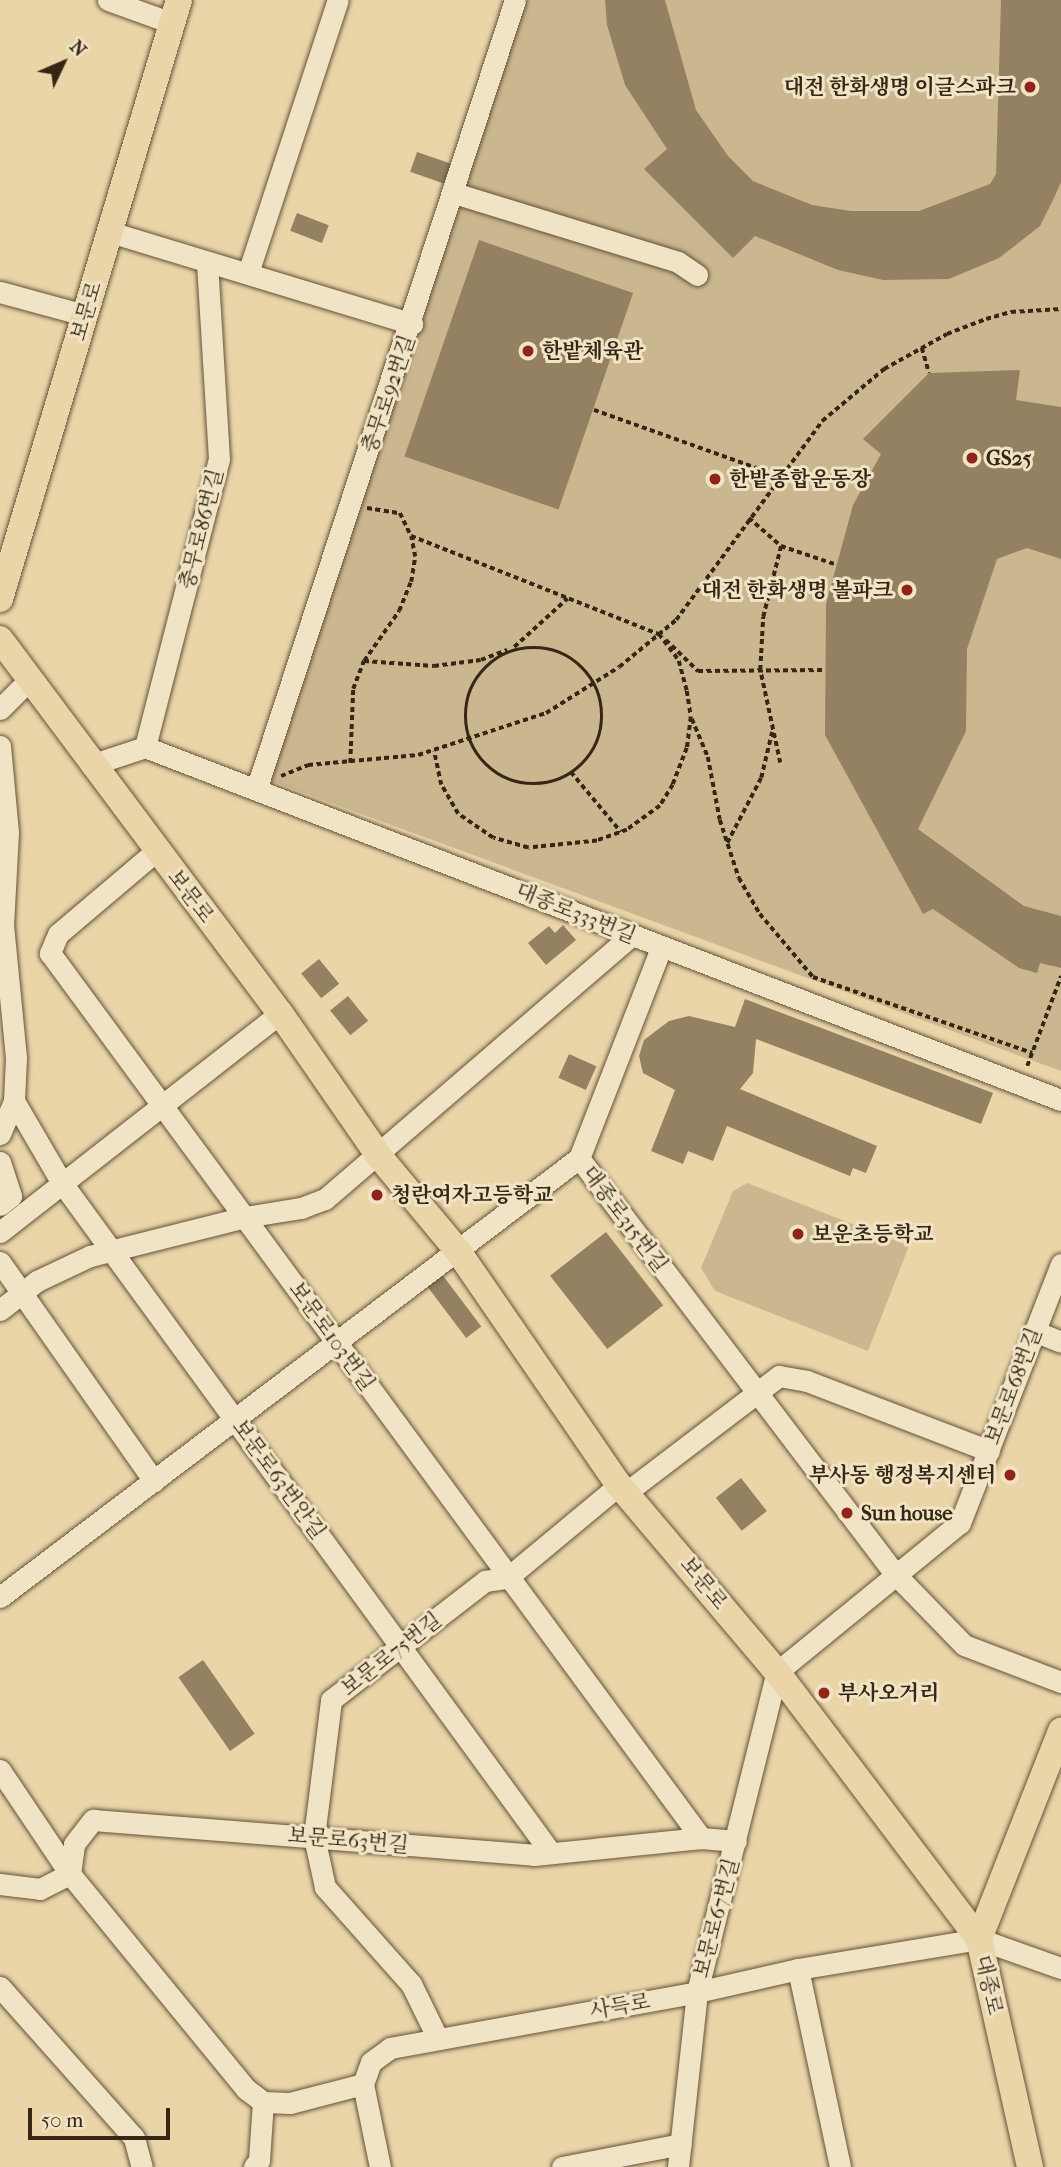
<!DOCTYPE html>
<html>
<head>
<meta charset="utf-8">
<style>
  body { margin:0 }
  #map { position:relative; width:1061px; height:2167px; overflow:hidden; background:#e9d5a8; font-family:"IM FELL French Canon","Noto Serif KR",serif }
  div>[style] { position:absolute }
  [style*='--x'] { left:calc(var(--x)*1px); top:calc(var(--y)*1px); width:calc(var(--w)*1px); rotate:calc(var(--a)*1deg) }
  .green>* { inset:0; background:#cbb78f }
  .building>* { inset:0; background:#948161; transform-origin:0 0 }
  .path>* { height:3.5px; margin-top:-1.75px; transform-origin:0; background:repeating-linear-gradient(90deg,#372614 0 5px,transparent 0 8.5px) }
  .path>.ring { margin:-1.75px; padding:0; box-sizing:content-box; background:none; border:3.5px solid #372614; border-radius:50% }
  .roads { filter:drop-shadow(0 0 2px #645239) drop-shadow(0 0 2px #645239) }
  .minor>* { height:21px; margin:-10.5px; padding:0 10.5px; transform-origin:10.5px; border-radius:10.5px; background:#f1e4c6 }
  .major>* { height:26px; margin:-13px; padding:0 13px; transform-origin:13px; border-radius:13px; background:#e9d5a8 }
  .dots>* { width:19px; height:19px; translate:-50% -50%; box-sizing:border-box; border:4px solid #f1e4c6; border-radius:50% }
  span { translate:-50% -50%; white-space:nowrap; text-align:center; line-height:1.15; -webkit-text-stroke:6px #f1e4c6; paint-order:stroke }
  .poi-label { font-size:21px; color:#372614; font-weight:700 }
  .right { translate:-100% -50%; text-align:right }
  .left { translate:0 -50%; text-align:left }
  .street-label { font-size:21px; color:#372614 }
  .north { position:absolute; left:28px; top:28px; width:70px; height:70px; -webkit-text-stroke:5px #f1e4c6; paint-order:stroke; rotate:46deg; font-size:19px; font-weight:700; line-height:28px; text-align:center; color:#372614 }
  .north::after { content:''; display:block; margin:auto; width:24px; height:32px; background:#372614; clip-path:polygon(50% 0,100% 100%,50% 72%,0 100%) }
  .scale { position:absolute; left:28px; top:2108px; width:142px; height:32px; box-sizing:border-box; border:4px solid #372614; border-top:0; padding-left:9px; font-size:21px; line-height:24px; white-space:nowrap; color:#372614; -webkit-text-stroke:5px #f1e4c6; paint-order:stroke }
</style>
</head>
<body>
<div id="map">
  <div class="green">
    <i style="clip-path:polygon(527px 0,1061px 0,1061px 1071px,266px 779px)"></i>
    <i style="clip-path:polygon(747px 1183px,909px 1246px,868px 1351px,715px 1291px,701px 1268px,733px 1191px)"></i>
  </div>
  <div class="building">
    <i style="clip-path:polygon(605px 0,665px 0,696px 110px,728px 156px,753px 181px,812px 205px,851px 211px,919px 211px,990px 184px,996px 174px,1001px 0,1061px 0,1061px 182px,1054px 198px,1040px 226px,999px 258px,949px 279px,883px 280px,838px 270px,755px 236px,733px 258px,644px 169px,667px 149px,625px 85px,607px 25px)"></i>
    <i style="left:417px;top:152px;width:37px;height:21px;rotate:19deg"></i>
    <i style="left:297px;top:213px;width:34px;height:19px;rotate:21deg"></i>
    <i style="left:479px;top:240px;width:163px;height:229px;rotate:19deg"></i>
    <i style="clip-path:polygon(1020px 370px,1016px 400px,1061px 407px,1061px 559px,1027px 548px,997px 559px,967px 649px,966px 731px,918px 829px,1024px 906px,1061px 916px,1061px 968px,1040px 963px,1037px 973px,1019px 968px,933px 909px,923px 914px,825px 735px,826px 604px,853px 505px,881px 454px,863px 439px,929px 373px)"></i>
    <i style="clip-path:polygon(563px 925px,576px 940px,546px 965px,528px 943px,549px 926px,555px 933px)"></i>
    <i style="left:319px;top:959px;width:32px;height:23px;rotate:51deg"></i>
    <i style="left:348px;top:996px;width:32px;height:23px;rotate:51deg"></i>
    <i style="clip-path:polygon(745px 999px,993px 1093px,981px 1124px,756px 1039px,753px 1073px,740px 1089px,877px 1146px,866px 1173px,853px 1168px,850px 1176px,727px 1126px,713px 1161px,688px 1151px,683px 1164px,651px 1151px,675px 1090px,643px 1073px,639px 1056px,644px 1040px,669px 1021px,689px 1016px,735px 1027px)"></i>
    <i style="left:569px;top:1054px;width:30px;height:26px;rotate:24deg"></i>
    <i style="left:606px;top:1232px;width:93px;height:71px;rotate:52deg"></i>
    <i style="left:441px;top:1273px;width:67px;height:19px;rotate:53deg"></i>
    <i style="left:741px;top:1478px;width:42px;height:32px;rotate:52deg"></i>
    <i style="left:203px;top:1660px;width:90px;height:30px;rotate:55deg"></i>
  </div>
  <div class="path">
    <i style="--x:922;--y:348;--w:26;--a:74"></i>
    <i style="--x:594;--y:410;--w:196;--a:19.6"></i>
    <i style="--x:367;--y:508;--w:33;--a:9"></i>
    <i style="--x:400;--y:513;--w:25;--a:64"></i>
    <i style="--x:411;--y:536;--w:267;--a:21.6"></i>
    <i style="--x:659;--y:634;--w:34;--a:53"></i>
    <i style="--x:679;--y:661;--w:31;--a:75"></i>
    <i style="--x:687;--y:691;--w:26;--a:81"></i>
    <i style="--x:691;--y:717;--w:31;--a:97"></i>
    <i style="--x:687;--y:748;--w:40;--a:111"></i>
    <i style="--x:673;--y:785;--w:25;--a:122"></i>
    <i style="--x:660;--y:806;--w:41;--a:144"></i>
    <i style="--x:627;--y:830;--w:32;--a:160"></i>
    <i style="--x:597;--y:841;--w:69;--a:174.2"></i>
    <i style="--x:528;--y:848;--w:36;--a:-164"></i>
    <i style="--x:493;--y:838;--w:42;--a:-145.6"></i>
    <i style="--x:458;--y:814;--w:34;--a:-120"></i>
    <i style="--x:441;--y:785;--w:34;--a:-102"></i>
    <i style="--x:749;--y:518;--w:43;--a:41.2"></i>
    <i style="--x:781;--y:546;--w:59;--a:18.7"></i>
    <i style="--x:666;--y:640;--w:45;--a:44.1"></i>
    <i style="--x:698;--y:671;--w:127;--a:-0.5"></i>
    <i style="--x:514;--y:647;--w:72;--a:-42.2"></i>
    <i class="ring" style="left:466px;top:648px;width:132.5px;height:132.5px"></i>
    <i style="--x:364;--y:661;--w:70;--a:4.1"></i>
    <i style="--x:434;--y:666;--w:47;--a:-7.3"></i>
    <i style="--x:481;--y:660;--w:28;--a:-21"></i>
    <i style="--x:692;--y:719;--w:41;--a:67.2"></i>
    <i style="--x:708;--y:757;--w:64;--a:79.2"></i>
    <i style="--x:720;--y:820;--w:61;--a:71.9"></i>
    <i style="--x:739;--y:878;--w:42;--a:59.7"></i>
    <i style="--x:760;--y:914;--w:82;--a:49.9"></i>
    <i style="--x:813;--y:977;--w:232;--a:19.1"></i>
    <i style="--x:350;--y:763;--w:74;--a:-87.7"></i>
    <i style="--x:353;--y:689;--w:30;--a:-69"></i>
    <i style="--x:364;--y:661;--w:61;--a:-55"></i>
    <i style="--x:399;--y:611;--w:31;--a:-68"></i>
    <i style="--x:411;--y:582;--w:25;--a:-81"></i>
    <i style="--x:415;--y:557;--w:21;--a:-101"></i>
    <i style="--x:780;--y:763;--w:95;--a:-102.1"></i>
    <i style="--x:760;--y:670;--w:53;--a:-86.8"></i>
    <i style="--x:763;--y:617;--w:73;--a:-75.8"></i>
    <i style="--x:571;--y:772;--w:78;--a:50.2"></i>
    <i style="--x:281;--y:776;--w:29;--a:-22"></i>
    <i style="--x:308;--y:765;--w:110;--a:-5.2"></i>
    <i style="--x:418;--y:755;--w:135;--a:-18.2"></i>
    <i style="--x:546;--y:713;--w:86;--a:-32.2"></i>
    <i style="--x:619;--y:667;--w:74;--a:-39.5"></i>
    <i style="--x:676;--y:620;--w:247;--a:-53.7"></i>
    <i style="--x:822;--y:421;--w:81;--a:-40"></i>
    <i style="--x:884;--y:369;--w:72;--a:-29.1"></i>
    <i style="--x:947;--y:334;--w:42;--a:-21"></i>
    <i style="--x:986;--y:319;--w:26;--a:-16"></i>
    <i style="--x:1011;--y:312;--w:50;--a:-3.4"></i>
    <i style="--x:727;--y:843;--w:73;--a:-62.4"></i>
    <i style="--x:761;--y:778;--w:47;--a:-76.6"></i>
    <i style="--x:1027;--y:1066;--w:96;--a:-69.3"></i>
  </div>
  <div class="roads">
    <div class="minor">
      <i style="--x:108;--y:0;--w:68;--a:19.8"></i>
      <i style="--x:454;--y:193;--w:234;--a:17.1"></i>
      <i style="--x:678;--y:262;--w:23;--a:34"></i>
      <i style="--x:110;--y:232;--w:316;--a:16.9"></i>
      <i style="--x:248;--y:273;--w:287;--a:-71.8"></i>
      <i style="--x:0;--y:292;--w:87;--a:15.3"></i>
      <i style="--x:0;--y:709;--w:40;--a:-45"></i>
      <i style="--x:0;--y:746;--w:87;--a:84.7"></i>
      <i style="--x:8;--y:833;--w:92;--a:93.1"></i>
      <i style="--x:3;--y:925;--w:134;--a:84.4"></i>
      <i style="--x:16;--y:1058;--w:43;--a:92.7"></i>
      <i style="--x:14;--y:1101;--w:36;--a:113"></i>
      <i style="--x:145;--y:747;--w:297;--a:-75.6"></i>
      <i style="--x:219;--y:459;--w:195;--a:-93.5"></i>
      <i style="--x:91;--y:765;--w:57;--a:-18.4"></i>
      <i style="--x:145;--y:747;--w:982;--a:21.08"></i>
      <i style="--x:257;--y:787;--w:828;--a:-71.85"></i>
      <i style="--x:156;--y:851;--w:128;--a:139.7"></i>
      <i style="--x:58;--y:934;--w:21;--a:113"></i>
      <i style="--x:50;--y:953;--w:1099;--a:53.66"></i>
      <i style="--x:661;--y:948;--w:225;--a:111.3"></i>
      <i style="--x:579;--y:1158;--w:522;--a:52.78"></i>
      <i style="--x:895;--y:1574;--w:99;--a:45.8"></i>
      <i style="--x:964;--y:1645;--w:104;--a:20.9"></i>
      <i style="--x:14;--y:1101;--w:95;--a:59.7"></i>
      <i style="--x:62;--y:1183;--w:829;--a:53.88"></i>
      <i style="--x:0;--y:1162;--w:36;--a:72"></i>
      <i style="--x:11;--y:1196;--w:14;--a:141"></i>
      <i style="--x:0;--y:1232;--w:355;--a:-38"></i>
      <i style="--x:0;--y:1262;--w:268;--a:54.9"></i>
      <i style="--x:0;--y:1310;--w:47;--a:-38.1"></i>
      <i style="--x:37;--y:1281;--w:59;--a:-25.3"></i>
      <i style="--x:90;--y:1256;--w:160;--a:-14.1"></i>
      <i style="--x:245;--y:1217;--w:57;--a:-9.1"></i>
      <i style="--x:301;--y:1208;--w:26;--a:-21"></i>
      <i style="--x:325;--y:1199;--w:405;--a:-40.7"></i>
      <i style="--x:1034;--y:1331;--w:29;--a:22"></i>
      <i style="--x:628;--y:1491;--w:190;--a:-37.3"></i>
      <i style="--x:779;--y:1376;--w:28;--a:10"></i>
      <i style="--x:807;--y:1381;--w:195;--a:21"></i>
      <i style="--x:0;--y:1597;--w:727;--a:-37.17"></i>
      <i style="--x:0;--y:1770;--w:125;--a:56.1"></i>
      <i style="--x:70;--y:1874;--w:278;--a:50.7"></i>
      <i style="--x:246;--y:2089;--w:21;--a:37"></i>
      <i style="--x:0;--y:1884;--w:40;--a:7.1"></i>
      <i style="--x:40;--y:1889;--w:34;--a:-27"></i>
      <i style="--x:70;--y:1874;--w:30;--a:-82"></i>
      <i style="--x:74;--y:1844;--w:31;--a:-52"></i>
      <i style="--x:93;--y:1820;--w:442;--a:4.5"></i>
      <i style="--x:534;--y:1855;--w:168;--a:-5.8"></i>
      <i style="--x:701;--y:1838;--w:35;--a:5"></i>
      <i style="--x:798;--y:1969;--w:202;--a:78"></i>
      <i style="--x:0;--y:1987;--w:202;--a:48.4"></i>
      <i style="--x:134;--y:2138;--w:30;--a:75"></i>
      <i style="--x:438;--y:2039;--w:61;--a:-116.1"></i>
      <i style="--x:411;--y:1984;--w:130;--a:-131.6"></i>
      <i style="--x:325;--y:1887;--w:51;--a:-102.4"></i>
      <i style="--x:314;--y:1837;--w:138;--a:-82.9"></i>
      <i style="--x:331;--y:1700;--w:195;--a:-37.7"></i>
      <i style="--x:485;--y:1581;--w:22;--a:-8"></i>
      <i style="--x:507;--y:1578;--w:146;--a:-39.7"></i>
      <i style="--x:254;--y:2167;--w:9;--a:-54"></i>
      <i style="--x:259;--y:2160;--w:58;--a:-86.1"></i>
      <i style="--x:263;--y:2102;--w:27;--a:2"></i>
      <i style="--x:290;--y:2103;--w:75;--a:-14.6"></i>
      <i style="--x:380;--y:2167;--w:85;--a:-101.6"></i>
      <i style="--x:363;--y:2084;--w:23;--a:-70"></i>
      <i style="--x:371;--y:2062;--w:24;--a:-36"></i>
      <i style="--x:390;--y:2048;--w:312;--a:-10.3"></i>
      <i style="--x:697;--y:1992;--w:104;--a:-12.8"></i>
      <i style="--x:798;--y:1969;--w:183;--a:-9.4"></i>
      <i style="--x:979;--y:1939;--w:87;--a:19.5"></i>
      <i style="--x:562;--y:2167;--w:121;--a:-10.9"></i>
      <i style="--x:678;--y:2167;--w:176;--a:-83.8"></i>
      <i style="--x:697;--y:1992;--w:330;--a:-76"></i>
      <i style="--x:777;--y:1672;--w:236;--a:-39.2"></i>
      <i style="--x:960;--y:1523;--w:278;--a:-68.7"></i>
    </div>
    <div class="major">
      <i style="--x:0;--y:599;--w:625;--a:-73.36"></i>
      <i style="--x:0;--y:639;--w:467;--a:53.2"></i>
      <i style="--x:280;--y:1013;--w:174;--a:55.3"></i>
      <i style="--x:379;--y:1156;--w:124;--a:50.3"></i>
      <i style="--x:458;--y:1251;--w:284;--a:55.5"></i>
      <i style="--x:619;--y:1485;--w:245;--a:49.8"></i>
      <i style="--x:777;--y:1672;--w:335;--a:52.9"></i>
      <i style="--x:1030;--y:2167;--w:234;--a:-102.6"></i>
      <i style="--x:979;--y:1939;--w:224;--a:-68.5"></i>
    </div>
  </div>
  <div class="dots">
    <i style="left:1030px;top:87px;background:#8f2418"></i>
    <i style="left:528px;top:351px;background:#8f2418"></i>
    <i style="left:972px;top:458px;background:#8f2418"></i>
    <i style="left:715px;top:479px;background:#8f2418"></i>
    <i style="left:907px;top:590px;background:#8f2418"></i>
    <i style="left:377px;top:1195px;background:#8f2418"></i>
    <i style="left:798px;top:1234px;background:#8f2418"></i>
    <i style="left:1010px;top:1475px;background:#8f2418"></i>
    <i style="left:847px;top:1513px;background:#8f2418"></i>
    <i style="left:824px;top:1693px;background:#8f2418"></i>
  </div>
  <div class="poi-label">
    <span class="right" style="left:1016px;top:87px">대전 한화생명 이글스파크</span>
    <span class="left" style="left:542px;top:351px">한밭체육관</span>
    <span class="left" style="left:986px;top:458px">GS25</span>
    <span class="left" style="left:729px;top:479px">한밭종합운동장</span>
    <span class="right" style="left:893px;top:590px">대전 한화생명 볼파크</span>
    <span class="left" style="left:391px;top:1195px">청란여자고등학교</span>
    <span class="left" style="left:812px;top:1234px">보운초등학교</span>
    <span class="right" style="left:996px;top:1475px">부사동 행정복지센터</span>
    <span class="left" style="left:861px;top:1513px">Sun house</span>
    <span class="left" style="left:838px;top:1693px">부사오거리</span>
  </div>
  <div class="street-label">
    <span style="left:86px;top:311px;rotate:-73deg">보문로</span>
    <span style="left:388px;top:394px;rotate:-71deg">충무로92번길</span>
    <span style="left:201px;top:529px;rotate:-76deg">충무로86번길</span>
    <span style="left:191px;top:896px;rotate:53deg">보문로</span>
    <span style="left:576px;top:913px;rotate:22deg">대종로333번길</span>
    <span style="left:625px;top:1219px;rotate:53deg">대종로315번길</span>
    <span style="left:332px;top:1336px;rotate:54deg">보문로103번길</span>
    <span style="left:1013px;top:1386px;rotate:-69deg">보문로68번길</span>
    <span style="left:279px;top:1479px;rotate:54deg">보문로63번안길</span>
    <span style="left:704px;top:1583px;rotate:51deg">보문로</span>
    <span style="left:391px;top:1654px;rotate:-38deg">보문로75번길</span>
    <span style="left:348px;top:1840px;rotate:5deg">보문로63번길</span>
    <span style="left:716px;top:1918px;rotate:-75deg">보문로67번길</span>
    <span style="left:989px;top:1985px;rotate:77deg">대종로</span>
    <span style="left:620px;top:2006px;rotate:-10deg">사득로</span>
  </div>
  <div class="north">N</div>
  <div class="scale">50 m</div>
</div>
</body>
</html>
